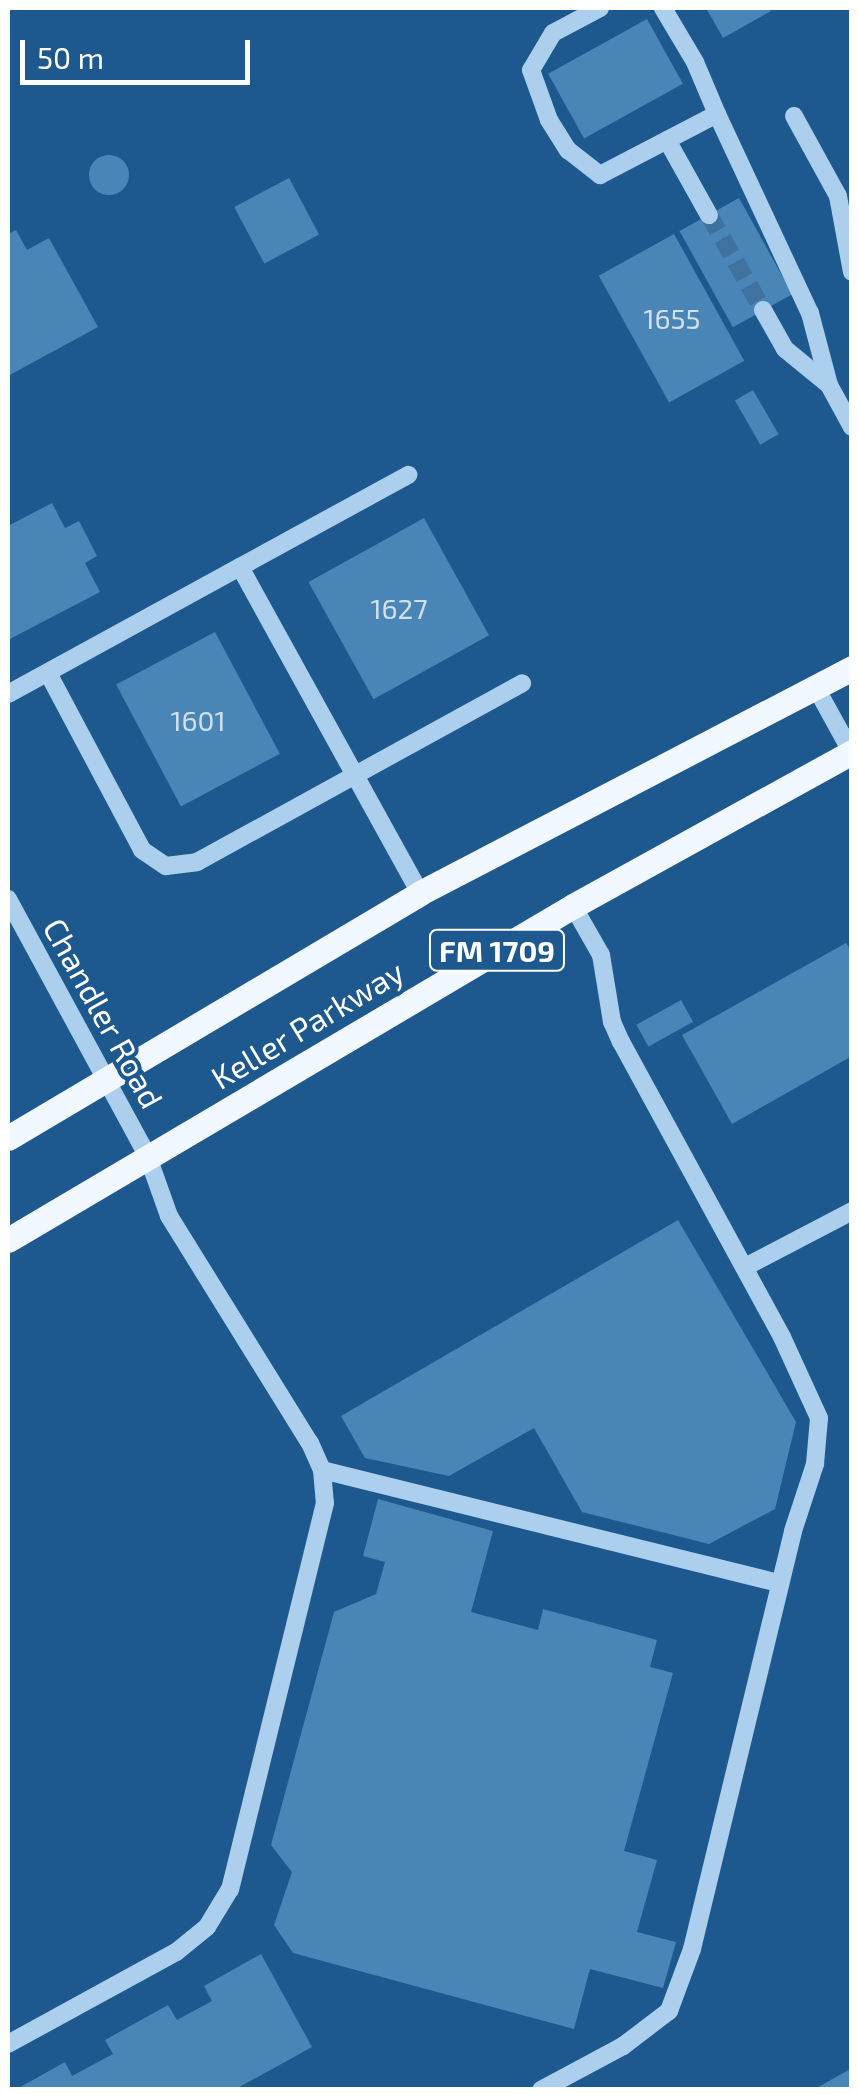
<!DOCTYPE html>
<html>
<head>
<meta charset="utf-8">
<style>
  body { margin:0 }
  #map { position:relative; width:859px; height:2097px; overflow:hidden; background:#1d598e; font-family:"Exo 2",sans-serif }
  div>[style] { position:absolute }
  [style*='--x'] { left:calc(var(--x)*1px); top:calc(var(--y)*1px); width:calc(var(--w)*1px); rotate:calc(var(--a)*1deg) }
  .building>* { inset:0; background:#4a85b7; transform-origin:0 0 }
  .round { border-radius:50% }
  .minor-tunnel>* { height:18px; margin-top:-9px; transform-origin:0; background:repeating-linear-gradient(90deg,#3f729f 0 18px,transparent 0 27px) }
  .minor>* { height:18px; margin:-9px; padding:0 9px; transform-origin:9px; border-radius:9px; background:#abcfed }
  .major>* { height:25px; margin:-12.5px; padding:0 12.5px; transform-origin:12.5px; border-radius:12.5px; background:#f1f8ff }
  span { translate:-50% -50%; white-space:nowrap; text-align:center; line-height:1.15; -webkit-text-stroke:8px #1d598e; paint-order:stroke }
  .number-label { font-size:28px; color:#d2e0ed }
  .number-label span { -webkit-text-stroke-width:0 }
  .shield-label span { padding:2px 8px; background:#1d598e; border:2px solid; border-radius:8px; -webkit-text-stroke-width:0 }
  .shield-label { font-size:30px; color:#fff; font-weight:700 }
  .street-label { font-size:32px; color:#fff }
  .frame { position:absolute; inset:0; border:10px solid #fff; pointer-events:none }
  .scale { position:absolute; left:20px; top:40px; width:230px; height:45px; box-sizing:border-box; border:5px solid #fff; border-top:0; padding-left:12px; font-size:30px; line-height:35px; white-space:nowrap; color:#fff; -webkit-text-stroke:8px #1d598e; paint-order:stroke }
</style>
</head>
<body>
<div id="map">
  <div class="building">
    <i style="clip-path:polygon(706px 8px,769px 8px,771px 11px,723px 38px)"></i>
    <i style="left:647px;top:19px;width:74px;height:113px;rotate:61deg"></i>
    <i class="round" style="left:89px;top:155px;width:40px;height:40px"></i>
    <i style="left:289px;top:178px;width:64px;height:62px;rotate:62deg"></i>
    <i style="left:739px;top:198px;width:110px;height:68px;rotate:61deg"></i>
    <i style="clip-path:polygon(16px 230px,27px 250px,49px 238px,98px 327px,8px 376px,8px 234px)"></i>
    <i style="left:674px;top:234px;width:145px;height:86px;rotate:61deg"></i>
    <i style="left:753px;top:390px;width:51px;height:21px;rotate:60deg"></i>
    <i style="clip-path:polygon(52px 503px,65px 528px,79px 521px,97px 556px,85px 563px,100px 592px,8px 640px,8px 526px)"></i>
    <i style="left:424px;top:518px;width:134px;height:132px;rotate:61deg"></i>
    <i style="left:215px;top:632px;width:138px;height:112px;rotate:62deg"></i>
    <i style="clip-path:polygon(846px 943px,852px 953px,852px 1056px,732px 1124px,682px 1035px)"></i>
    <i style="left:681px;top:1000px;width:25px;height:51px;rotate:61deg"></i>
    <i style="clip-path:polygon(678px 1220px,796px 1422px,775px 1509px,709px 1544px,582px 1512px,534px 1428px,449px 1476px,365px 1458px,341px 1416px)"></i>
    <i style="clip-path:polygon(378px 1499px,493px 1531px,471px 1612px,538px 1630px,543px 1609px,657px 1640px,650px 1667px,673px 1673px,624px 1851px,657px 1860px,637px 1932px,676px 1942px,663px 1988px,590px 1969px,574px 2029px,293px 1953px,274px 1925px,292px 1872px,271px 1845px,334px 1612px,376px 1594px,385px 1562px,363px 1556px)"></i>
    <i style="clip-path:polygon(261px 1954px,312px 2047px,234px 2090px,15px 2090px,65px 2062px,72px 2076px,113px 2054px,105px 2040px,168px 2005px,177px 2020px,212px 2001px,204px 1986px)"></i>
    <i style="clip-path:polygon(852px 2068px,852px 2090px,813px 2090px)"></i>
  </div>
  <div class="minor-tunnel">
    <i style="--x:709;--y:215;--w:109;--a:60.4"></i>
  </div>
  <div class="minor">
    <i style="--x:600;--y:8;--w:53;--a:152"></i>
    <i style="--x:553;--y:33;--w:43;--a:120.7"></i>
    <i style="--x:531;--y:70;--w:53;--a:70.2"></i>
    <i style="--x:549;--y:120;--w:36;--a:58"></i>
    <i style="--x:568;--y:150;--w:41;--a:38"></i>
    <i style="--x:600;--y:175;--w:132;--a:-27.5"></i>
    <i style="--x:717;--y:114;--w:56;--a:-112.9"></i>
    <i style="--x:695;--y:62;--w:63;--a:-120.7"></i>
    <i style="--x:717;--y:114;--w:220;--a:65"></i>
    <i style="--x:810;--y:313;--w:74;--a:75.2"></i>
    <i style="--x:829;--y:385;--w:48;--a:61.3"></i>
    <i style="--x:794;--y:116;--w:91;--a:61.2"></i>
    <i style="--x:838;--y:196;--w:77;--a:79.6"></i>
    <i style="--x:667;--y:140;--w:86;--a:60.8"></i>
    <i style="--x:763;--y:310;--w:45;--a:60.6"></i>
    <i style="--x:785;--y:349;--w:57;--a:39.3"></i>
    <i style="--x:240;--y:567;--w:192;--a:-28.7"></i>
    <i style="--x:48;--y:673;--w:200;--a:62"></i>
    <i style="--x:142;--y:850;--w:29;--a:34"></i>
    <i style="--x:166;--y:866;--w:31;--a:-7"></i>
    <i style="--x:197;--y:862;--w:371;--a:-28.8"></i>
    <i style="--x:815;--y:686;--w:77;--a:61.1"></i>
    <i style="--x:8;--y:694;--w:264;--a:-28.7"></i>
    <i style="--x:240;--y:567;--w:372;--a:61.1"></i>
    <i style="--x:8;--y:899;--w:294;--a:61.5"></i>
    <i style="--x:148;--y:1157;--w:63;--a:70.4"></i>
    <i style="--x:169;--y:1216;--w:267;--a:58.2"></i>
    <i style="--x:310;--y:1443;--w:30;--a:66"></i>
    <i style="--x:322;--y:1470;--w:33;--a:85"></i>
    <i style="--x:325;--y:1503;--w:398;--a:103.8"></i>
    <i style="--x:230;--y:1889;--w:44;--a:121.2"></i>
    <i style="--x:207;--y:1927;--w:40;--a:141"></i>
    <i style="--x:176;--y:1952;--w:192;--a:151.3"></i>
    <i style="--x:745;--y:1267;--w:121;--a:-27.6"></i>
    <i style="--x:322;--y:1470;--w:472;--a:13.9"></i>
    <i style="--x:541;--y:2090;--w:93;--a:-28.2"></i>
    <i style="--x:623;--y:2046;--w:58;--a:-37.3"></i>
    <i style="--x:669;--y:2011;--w:66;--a:-69.6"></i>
    <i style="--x:692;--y:1949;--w:430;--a:-76.4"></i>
    <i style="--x:793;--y:1531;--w:71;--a:-71.8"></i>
    <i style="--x:815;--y:1464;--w:46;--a:-85"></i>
    <i style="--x:819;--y:1418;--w:89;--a:-114.6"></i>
    <i style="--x:782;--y:1337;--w:336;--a:-118.6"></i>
    <i style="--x:621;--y:1042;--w:22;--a:-114"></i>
    <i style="--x:612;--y:1022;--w:68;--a:-99.3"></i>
    <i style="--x:601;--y:955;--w:56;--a:-119.7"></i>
  </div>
  <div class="major">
    <i style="--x:8;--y:1138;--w:479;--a:-30.7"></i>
    <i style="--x:420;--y:893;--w:487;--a:-27.5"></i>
    <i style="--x:8;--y:1240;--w:656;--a:-30.59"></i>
    <i style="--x:573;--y:906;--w:319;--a:-28.9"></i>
  </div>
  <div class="number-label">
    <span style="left:672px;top:318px">1655</span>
    <span style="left:399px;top:608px">1627</span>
    <span style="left:198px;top:720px">1601</span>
  </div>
  <div class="shield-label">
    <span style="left:497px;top:950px">FM 1709</span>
  </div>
  <div class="street-label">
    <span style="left:104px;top:1013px;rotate:61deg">Chandler Road</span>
    <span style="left:307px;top:1024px;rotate:-31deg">Keller Parkway</span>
  </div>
  <div class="frame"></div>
  <div class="scale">50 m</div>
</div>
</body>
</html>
